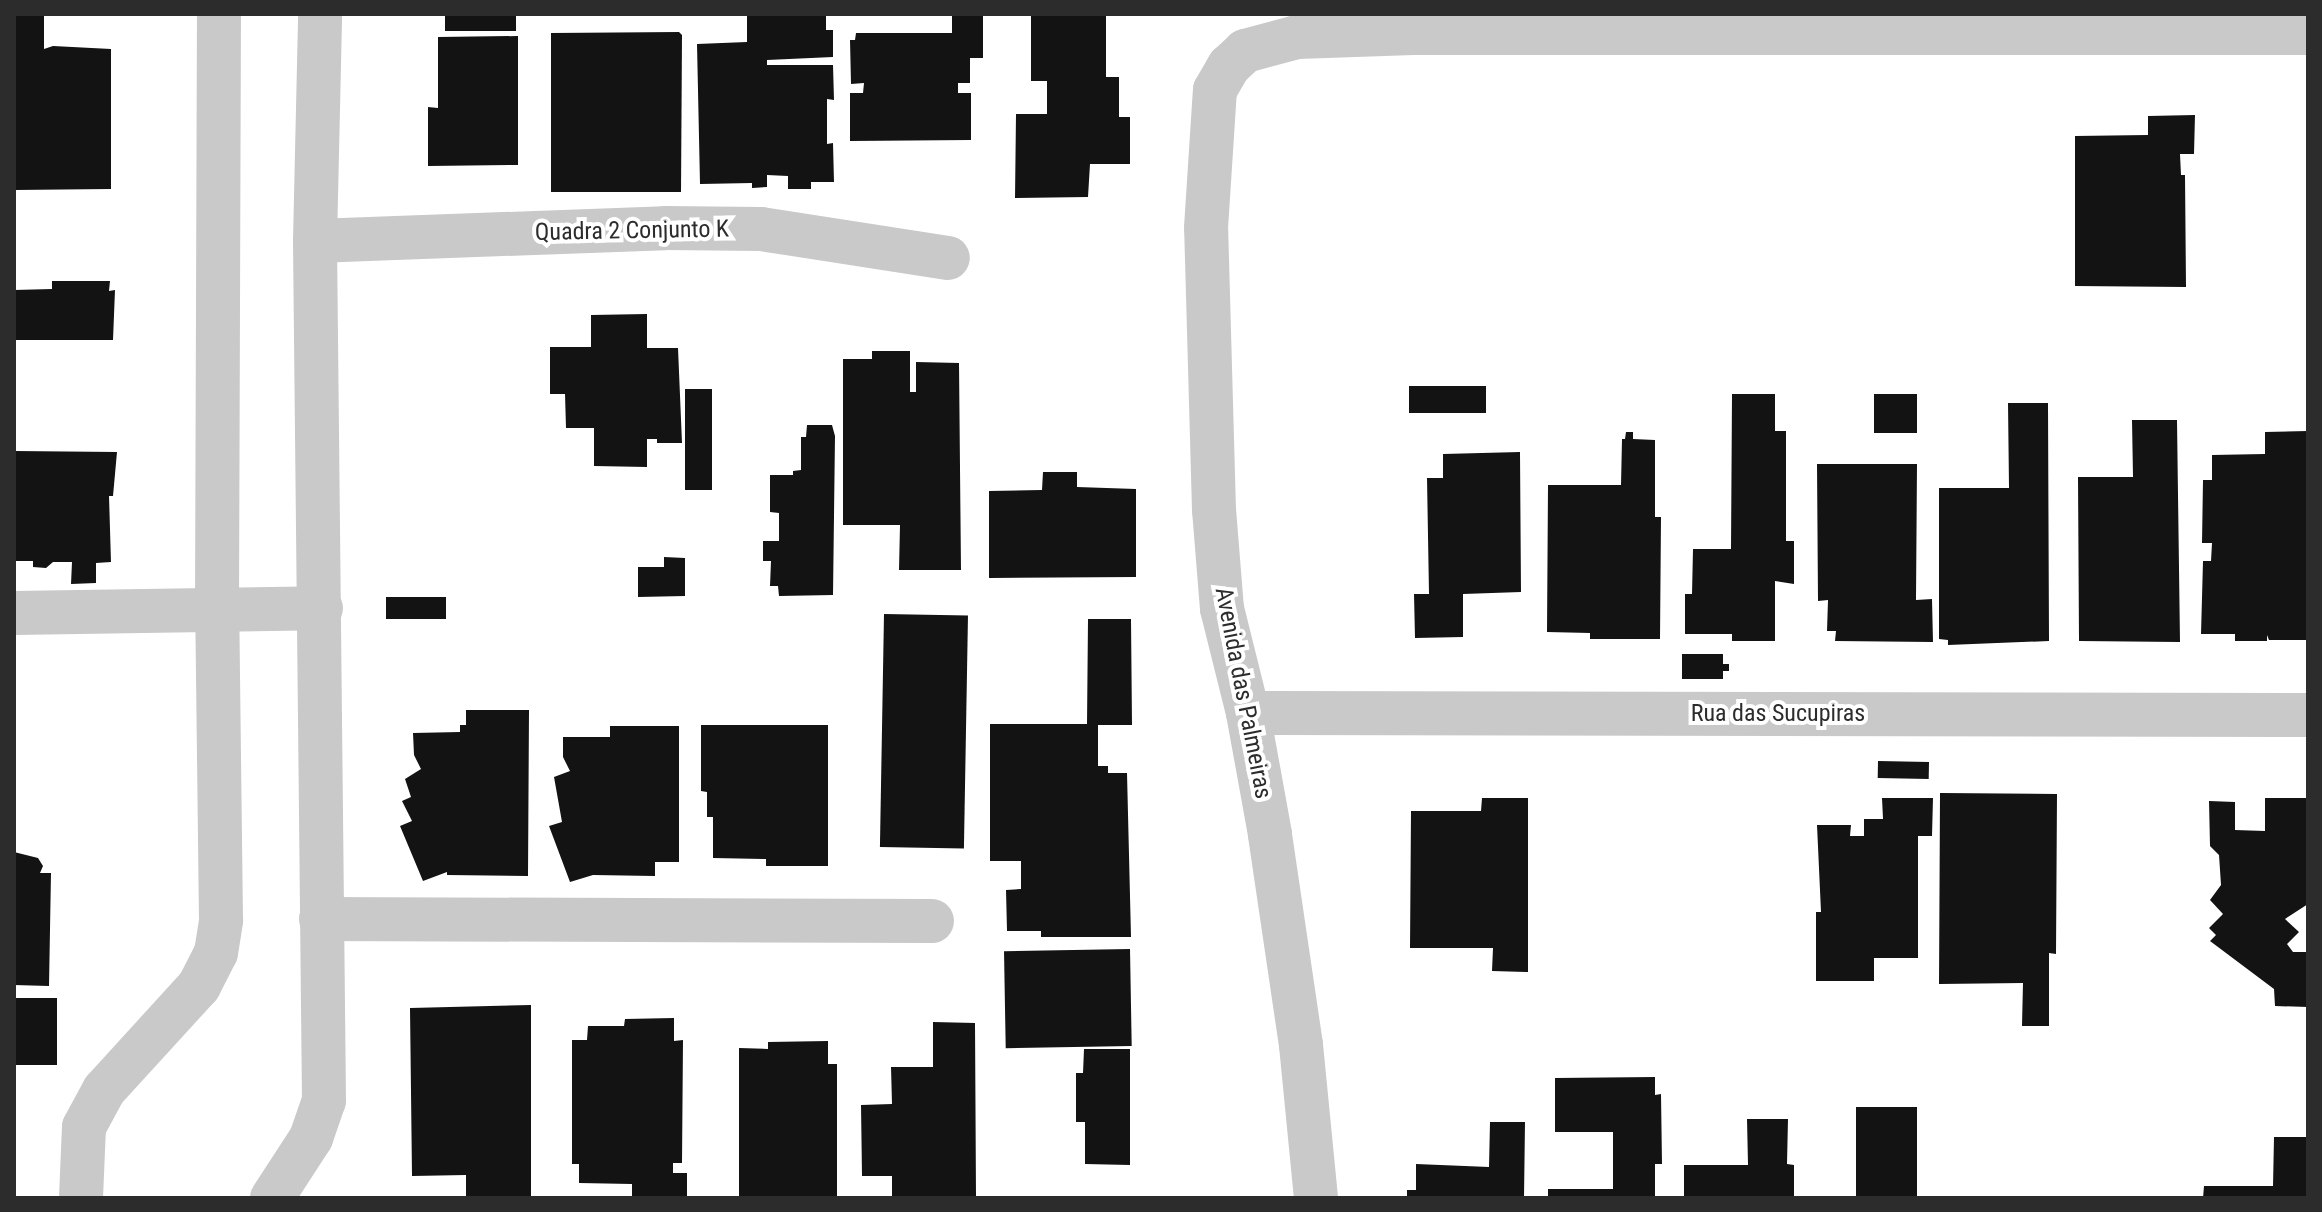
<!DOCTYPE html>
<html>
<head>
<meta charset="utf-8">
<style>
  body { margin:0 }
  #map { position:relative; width:2322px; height:1212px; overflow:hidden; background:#fff; font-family:"Roboto Condensed",sans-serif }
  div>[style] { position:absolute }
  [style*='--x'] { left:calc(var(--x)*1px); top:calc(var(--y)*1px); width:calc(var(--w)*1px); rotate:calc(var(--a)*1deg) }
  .building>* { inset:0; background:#131313; transform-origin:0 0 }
  .minor>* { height:44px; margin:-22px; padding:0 22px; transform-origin:22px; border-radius:22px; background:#c9c9c9 }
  span { translate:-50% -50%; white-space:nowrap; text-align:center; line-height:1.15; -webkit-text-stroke:8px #fff; paint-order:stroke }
  .street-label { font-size:24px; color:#2c2c2c }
  .frame { position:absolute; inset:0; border:16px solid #2c2c2c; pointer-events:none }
</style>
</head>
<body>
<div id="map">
  <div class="building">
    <i style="clip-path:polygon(14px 14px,44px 14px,44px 49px,53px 46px,111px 49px,111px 189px,14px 190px)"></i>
    <i style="left:445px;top:14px;width:71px;height:17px"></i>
    <i style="clip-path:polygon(747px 14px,826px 14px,826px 30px,833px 30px,833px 57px,767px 60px,767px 65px,833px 65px,834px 100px,827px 99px,827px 144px,833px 143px,834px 182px,811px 182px,811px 189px,788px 189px,788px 176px,767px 175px,767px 187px,752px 188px,752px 183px,700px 184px,697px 44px,747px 42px)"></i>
    <i style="clip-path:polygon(952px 14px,983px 14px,983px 58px,970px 58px,970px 83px,958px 83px,958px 93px,971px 93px,971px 140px,850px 141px,850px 93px,863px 93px,864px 83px,851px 84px,850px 40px,855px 40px,856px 33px,952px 33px)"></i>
    <i style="clip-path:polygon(1031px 14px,1106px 14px,1106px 77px,1119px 77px,1119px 117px,1130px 117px,1130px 164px,1090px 164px,1088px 197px,1015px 198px,1016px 114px,1047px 114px,1047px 81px,1031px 81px)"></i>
    <i style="clip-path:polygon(679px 32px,682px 35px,681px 192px,551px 192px,551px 33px)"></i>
    <i style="clip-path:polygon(518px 36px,518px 165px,428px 166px,428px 107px,438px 108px,438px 37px)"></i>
    <i style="clip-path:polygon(2195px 115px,2194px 154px,2180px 154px,2181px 175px,2185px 175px,2186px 287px,2075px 286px,2075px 136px,2148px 135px,2148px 116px)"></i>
    <i style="clip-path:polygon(52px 281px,110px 281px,109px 291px,115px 290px,113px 340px,14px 340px,14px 290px,52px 289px)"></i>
    <i style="clip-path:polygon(647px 314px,647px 348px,678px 348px,682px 443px,657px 443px,657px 439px,647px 439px,647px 467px,594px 466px,594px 428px,566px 428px,565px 394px,550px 394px,550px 347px,591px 347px,591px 315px)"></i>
    <i style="clip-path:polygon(872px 351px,910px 351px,910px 392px,916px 392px,916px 362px,959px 363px,961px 570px,899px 570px,900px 525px,843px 525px,843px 359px,872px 359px)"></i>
    <i style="left:1486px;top:386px;width:27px;height:77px;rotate:90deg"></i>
    <i style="left:685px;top:389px;width:27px;height:101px"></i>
    <i style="clip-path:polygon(1732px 394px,1775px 394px,1775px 431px,1786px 431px,1786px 541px,1794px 541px,1794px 584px,1775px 581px,1775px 641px,1732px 641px,1732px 634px,1685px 634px,1685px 594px,1692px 594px,1693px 549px,1731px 549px)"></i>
    <i style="left:1874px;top:394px;width:43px;height:39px"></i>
    <i style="clip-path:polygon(2008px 403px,2048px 403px,2049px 641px,1948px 645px,1948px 640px,1939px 639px,1939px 488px,2009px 488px)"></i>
    <i style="clip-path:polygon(2132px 420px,2177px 420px,2180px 642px,2079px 641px,2078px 477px,2133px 477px)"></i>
    <i style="clip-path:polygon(807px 425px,832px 425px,835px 436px,833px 595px,779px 596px,778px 586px,770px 586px,771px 561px,763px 561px,763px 541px,779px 541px,779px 513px,770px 512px,770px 475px,793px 475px,793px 471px,801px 470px,801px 437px,806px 437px)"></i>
    <i style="clip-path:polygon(2308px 431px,2308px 640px,2269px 640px,2267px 635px,2267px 641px,2235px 641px,2235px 634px,2201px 634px,2203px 561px,2211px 561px,2212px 543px,2202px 543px,2203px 480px,2212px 480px,2212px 455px,2265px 454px,2265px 432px)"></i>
    <i style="clip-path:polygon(1626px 432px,1633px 432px,1633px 439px,1655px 440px,1655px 517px,1661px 517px,1660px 639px,1590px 639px,1590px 633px,1547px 632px,1548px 485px,1621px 485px,1622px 439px,1625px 439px)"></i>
    <i style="clip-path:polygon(14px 451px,117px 452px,113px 496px,109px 496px,111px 562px,96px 563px,96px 583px,71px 584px,72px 562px,53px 562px,46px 568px,33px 567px,33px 561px,14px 561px)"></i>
    <i style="clip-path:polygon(1520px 452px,1521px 592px,1463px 594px,1463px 637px,1415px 638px,1414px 594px,1429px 594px,1427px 478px,1443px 478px,1443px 454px)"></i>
    <i style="clip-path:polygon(1817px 464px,1917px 464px,1916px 600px,1932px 599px,1933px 642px,1835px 641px,1836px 631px,1827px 631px,1828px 600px,1818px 601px)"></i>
    <i style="clip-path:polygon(1043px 472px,1077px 472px,1077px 487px,1136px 489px,1136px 577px,989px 578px,989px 491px,1042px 490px)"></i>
    <i style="clip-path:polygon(664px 557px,685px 558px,685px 596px,638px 597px,638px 567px,664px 567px)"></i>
    <i style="left:386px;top:597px;width:60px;height:22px"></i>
    <i style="left:884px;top:614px;width:84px;height:233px;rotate:1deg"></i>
    <i style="clip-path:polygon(1088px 619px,1131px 619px,1132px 725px,1098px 725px,1098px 766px,1108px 766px,1108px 773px,1127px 773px,1131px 937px,1041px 937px,1041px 931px,1007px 931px,1006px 890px,1021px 889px,1021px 861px,990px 861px,990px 724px,1087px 724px)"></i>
    <i style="clip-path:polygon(1682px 654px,1723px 654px,1723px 664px,1729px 664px,1729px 671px,1723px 671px,1723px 679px,1682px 679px)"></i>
    <i style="clip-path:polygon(466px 710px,529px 710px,528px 876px,447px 875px,447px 872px,423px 881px,400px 826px,412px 821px,402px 801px,411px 797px,405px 779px,421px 769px,414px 755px,413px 733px,460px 732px,460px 725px,466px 725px)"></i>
    <i style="clip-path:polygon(701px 725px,828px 725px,828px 866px,766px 866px,766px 859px,713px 858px,713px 817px,707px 817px,707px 792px,701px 791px)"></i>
    <i style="clip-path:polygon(610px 726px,679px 726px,679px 862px,655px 862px,655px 876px,593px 875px,570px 882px,549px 826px,562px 822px,554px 777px,570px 771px,563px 757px,563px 737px,610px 737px)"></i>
    <i style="left:1878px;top:761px;width:51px;height:17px;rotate:1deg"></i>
    <i style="clip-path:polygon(1940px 793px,2057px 794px,2056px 954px,2049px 953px,2049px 1026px,2022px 1026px,2023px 983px,1939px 984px)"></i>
    <i style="clip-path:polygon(1482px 798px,1528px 798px,1528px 972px,1492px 971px,1493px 948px,1410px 948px,1411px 811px,1481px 811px)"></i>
    <i style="clip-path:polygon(1882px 798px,1933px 798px,1932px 836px,1918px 836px,1918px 958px,1874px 958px,1874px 981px,1816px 981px,1816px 912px,1821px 912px,1817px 825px,1851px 825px,1850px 836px,1864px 836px,1864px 819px,1883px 819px)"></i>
    <i style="clip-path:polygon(2265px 798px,2308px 798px,2308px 904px,2285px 919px,2299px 932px,2287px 944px,2293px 952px,2308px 952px,2308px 1007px,2275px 1006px,2274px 989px,2210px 941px,2216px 935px,2209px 928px,2223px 914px,2210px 900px,2221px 885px,2219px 855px,2210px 846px,2209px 801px,2235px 802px,2235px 830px,2265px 831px)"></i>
    <i style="clip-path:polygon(14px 852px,38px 858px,43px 866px,40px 873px,51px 873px,49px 986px,14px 985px)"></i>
    <i style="left:1130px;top:949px;width:97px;height:126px;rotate:89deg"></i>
    <i style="left:14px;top:998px;width:43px;height:67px"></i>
    <i style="clip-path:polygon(531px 1005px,531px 1198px,466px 1198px,466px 1175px,412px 1176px,410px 1008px)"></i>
    <i style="clip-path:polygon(674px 1018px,674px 1041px,683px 1040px,682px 1163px,673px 1163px,673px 1173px,687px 1173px,687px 1198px,632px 1198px,632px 1184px,579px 1183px,579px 1164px,572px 1164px,572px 1040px,587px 1040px,588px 1026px,624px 1026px,625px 1019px)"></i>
    <i style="clip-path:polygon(933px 1022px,975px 1023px,976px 1198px,892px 1198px,892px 1176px,862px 1176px,861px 1105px,892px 1104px,891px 1067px,933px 1067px)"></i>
    <i style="clip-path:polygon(828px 1041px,828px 1064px,837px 1064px,837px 1198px,739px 1198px,739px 1048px,768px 1049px,768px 1042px)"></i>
    <i style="clip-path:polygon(1084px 1049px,1130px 1049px,1130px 1165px,1085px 1164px,1085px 1122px,1076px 1122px,1076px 1073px,1083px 1073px)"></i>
    <i style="clip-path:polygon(1655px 1077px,1655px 1095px,1661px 1094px,1662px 1164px,1655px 1164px,1655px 1198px,1548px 1198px,1548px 1189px,1613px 1189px,1613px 1132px,1555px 1132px,1555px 1078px)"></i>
    <i style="left:1856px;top:1107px;width:61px;height:91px"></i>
    <i style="clip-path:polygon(1747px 1119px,1788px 1119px,1787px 1164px,1794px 1165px,1794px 1198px,1684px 1198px,1684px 1165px,1748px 1165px)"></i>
    <i style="clip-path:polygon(1490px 1122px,1525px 1122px,1524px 1198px,1407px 1198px,1407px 1190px,1416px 1190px,1416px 1164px,1489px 1167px)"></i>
    <i style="clip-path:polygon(2274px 1137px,2308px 1137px,2308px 1198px,2203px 1198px,2204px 1186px,2273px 1186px)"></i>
  </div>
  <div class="minor">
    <i style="--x:315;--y:241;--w:350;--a:-2.1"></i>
    <i style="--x:665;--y:228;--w:96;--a:0.6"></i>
    <i style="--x:761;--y:229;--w:189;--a:8.8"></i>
    <i style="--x:14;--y:613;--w:307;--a:-0.9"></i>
    <i style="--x:1248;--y:713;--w:1060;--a:0.11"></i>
    <i style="--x:321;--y:919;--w:611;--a:0.19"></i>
    <i style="--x:81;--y:1198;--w:71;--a:-87.6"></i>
    <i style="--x:84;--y:1127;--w:42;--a:-61.6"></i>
    <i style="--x:104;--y:1090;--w:141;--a:-47.6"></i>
    <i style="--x:199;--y:986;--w:37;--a:-63"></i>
    <i style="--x:216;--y:953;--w:33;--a:-81"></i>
    <i style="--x:221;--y:920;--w:312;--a:-90.7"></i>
    <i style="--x:217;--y:608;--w:594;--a:-89.81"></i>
    <i style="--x:272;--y:1198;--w:72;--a:-57"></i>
    <i style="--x:311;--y:1138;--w:39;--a:-71"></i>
    <i style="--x:324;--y:1101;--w:860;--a:-90.6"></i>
    <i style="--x:315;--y:241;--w:227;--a:-88.7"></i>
    <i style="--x:1316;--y:1198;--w:154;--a:-95.6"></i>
    <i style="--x:1301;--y:1045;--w:213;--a:-98.4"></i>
    <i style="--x:1270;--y:834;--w:123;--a:-100.3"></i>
    <i style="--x:1248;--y:713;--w:107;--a:-104"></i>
    <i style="--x:1222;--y:609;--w:99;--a:-94.6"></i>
    <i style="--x:1214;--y:510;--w:282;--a:-91.6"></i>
    <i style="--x:1206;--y:228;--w:138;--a:-86.3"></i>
    <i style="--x:1215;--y:90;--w:28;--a:-60"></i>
    <i style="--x:1229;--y:66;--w:22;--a:-43"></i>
    <i style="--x:1245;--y:51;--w:54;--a:-15.1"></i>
    <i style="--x:1297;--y:37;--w:116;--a:-2"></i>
    <i style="--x:1413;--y:33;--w:895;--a:0"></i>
  </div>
  <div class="street-label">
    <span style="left:632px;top:231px;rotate:-1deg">Quadra 2 Conjunto K</span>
    <span style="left:1243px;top:693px;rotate:79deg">Avenida das Palmeiras</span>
    <span style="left:1778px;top:714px">Rua das Sucupiras</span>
  </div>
  <div class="frame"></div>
</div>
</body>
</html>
